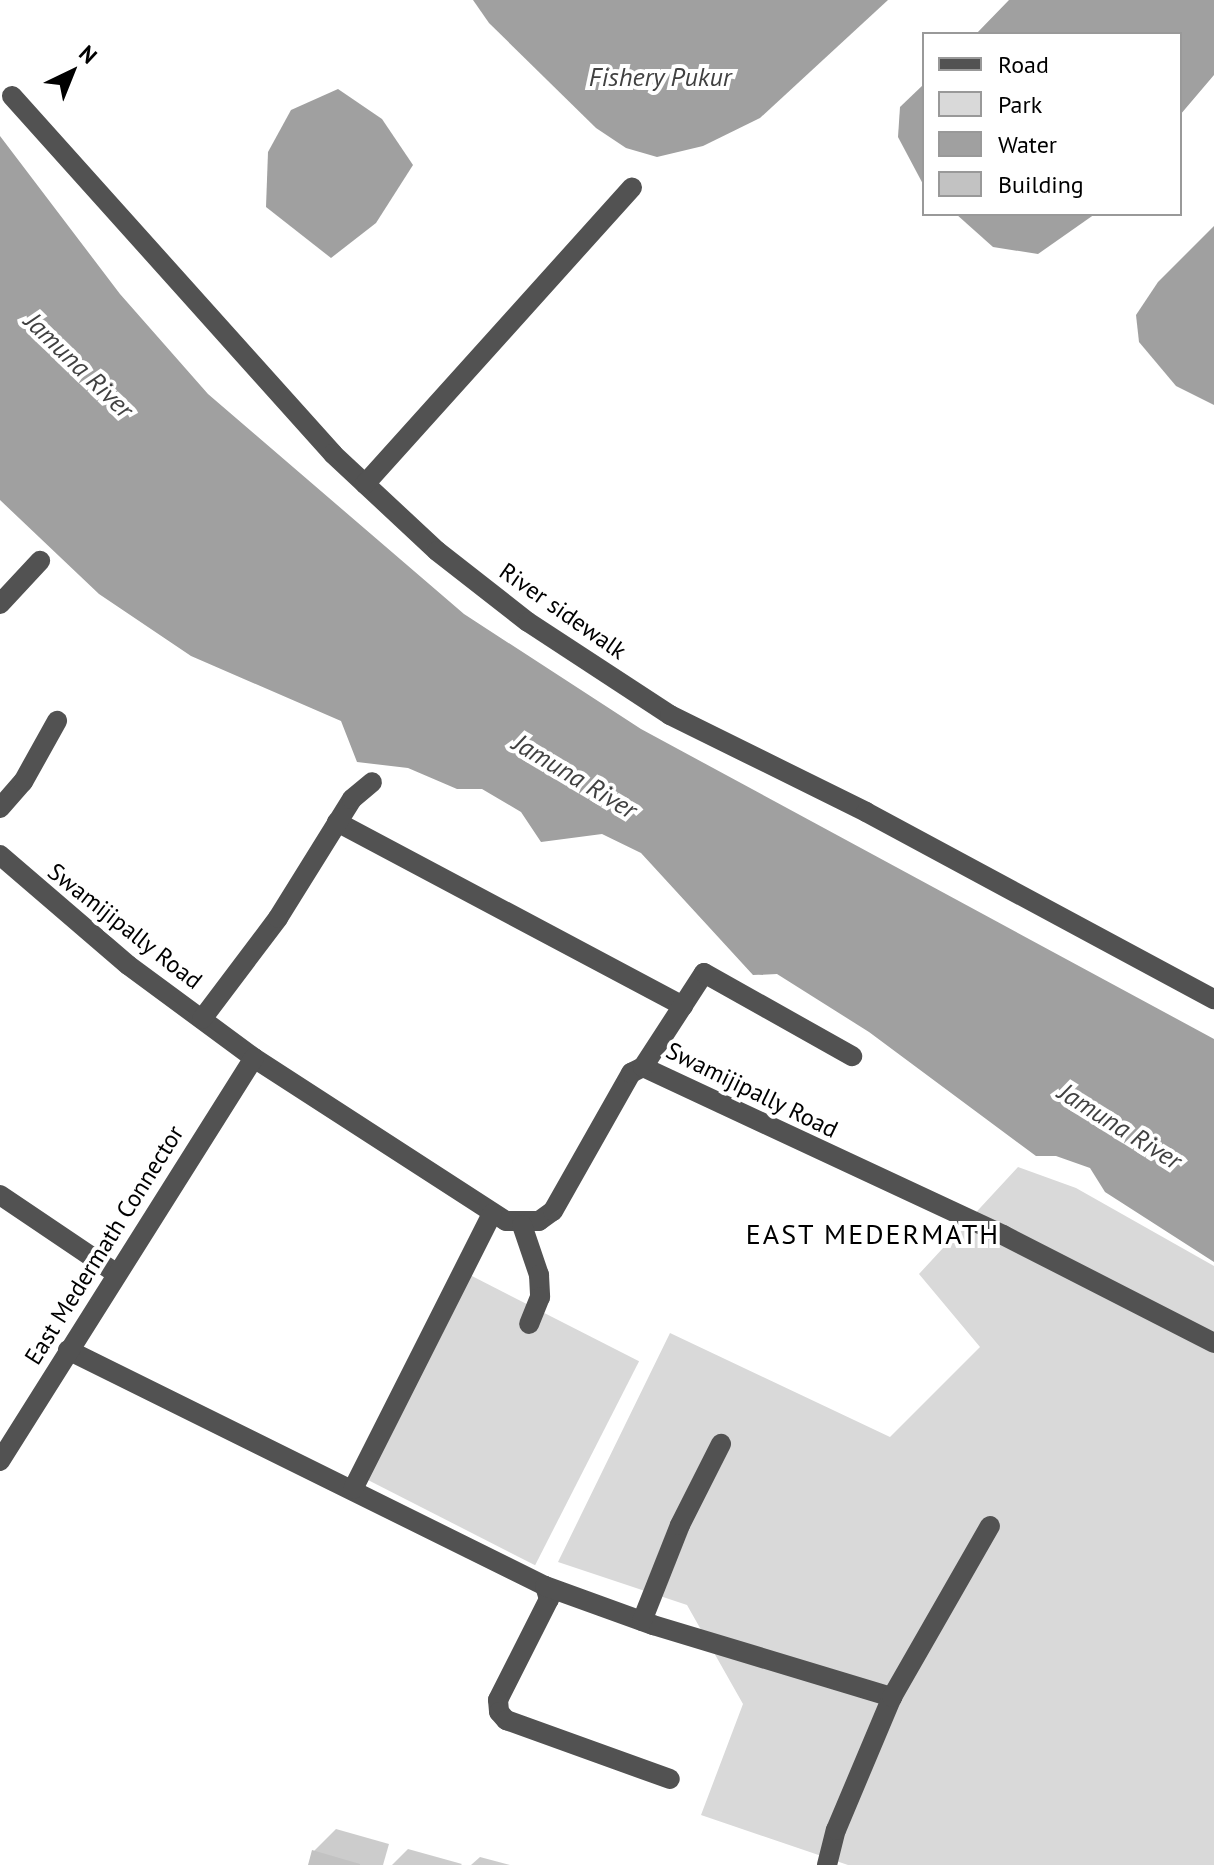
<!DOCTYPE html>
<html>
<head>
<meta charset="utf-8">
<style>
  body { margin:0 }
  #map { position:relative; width:1214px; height:1865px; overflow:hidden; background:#fff; font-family:"PT Sans",sans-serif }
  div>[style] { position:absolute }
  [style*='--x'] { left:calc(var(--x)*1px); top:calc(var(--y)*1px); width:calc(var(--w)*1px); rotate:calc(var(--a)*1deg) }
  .green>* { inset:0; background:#d9d9d9; transform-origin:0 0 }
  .water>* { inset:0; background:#a0a0a0 }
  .shadow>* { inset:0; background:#0003 }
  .building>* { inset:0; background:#c2c2c2 }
  .minor>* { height:20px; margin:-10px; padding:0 10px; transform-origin:10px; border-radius:10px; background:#525252 }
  span { translate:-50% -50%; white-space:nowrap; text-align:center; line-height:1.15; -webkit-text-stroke:8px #fff; paint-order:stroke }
  .street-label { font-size:24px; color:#000 }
  .water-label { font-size:26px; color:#414141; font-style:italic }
  .quarter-label { font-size:28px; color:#000; letter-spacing:2px }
  .legend { position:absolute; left:922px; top:32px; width:260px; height:184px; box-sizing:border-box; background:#fff; border:2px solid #999; margin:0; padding:10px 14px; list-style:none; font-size:24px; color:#000 }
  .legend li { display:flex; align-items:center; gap:16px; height:40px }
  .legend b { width:40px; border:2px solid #999 }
  .north { position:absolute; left:32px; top:32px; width:80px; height:80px; -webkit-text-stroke:6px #fff; paint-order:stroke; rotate:43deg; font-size:22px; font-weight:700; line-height:32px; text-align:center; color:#000 }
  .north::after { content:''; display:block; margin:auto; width:28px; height:36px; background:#000; clip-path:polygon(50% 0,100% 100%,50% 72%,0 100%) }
</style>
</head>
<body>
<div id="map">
  <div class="green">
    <i style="clip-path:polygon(1018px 1167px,1076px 1188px,1214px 1266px,1214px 1865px,848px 1865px,701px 1815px,743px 1704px,687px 1605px,558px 1562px,670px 1333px,890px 1437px,980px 1347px,919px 1274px)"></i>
    <i style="left:468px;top:1274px;width:192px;height:229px;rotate:27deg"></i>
  </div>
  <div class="water">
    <i style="clip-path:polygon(473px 0,888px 0,760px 118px,703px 146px,657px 157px,626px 148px,596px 128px,489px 23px)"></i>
    <i style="clip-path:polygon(1009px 0,1214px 0,1214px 75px,1180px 115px,1180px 34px,976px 34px)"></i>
    <i style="clip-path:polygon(924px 84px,924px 186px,898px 137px,900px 107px)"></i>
    <i style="clip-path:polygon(338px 89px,382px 119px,413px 165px,376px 223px,331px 258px,266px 207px,268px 152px,291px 110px)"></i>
    <i style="clip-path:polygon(0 136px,120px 294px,208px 394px,464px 614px,641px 729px,1214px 1039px,1214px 1262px,1105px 1192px,1090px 1168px,1056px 1156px,1036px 1156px,869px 1032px,777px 974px,753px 975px,641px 853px,602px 834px,541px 842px,521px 812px,482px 789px,457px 789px,408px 768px,357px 762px,341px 721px,191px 656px,99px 594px,0 500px)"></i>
    <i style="clip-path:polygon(956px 214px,1095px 214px,1038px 254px,993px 247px)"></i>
    <i style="clip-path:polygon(1214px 226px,1214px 405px,1176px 386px,1139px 342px,1136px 315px,1158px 282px)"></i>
  </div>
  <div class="shadow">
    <i style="clip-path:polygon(336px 1829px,389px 1844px,383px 1865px,310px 1865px,314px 1851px)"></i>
    <i style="clip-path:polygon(408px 1849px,462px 1864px,461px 1865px,392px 1865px)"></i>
    <i style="clip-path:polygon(480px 1857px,510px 1865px,471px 1865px)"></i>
  </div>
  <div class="building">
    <i style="clip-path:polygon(312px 1850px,360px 1864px,360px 1865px,308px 1865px)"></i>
  </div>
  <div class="minor">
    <i style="--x:12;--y:96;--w:481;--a:48.1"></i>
    <i style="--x:333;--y:454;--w:142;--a:43"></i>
    <i style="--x:437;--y:551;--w:115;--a:38"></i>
    <i style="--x:528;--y:622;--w:170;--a:33.2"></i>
    <i style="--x:670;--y:715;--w:219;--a:26.3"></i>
    <i style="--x:866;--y:812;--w:395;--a:28.3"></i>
    <i style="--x:365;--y:484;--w:399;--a:-48"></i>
    <i style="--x:0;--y:604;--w:59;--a:-47.1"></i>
    <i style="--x:0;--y:808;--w:35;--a:-49"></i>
    <i style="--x:23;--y:782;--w:70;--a:-60.9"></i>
    <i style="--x:337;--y:822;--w:392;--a:28"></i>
    <i style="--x:0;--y:855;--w:169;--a:40.7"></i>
    <i style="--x:128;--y:965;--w:157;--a:36.4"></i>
    <i style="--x:254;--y:1058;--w:300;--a:32.9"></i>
    <i style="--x:506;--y:1221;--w:33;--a:0"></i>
    <i style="--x:539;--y:1221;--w:17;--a:-36"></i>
    <i style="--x:553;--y:1211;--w:159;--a:-60.5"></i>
    <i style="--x:631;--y:1073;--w:13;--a:-27"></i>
    <i style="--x:643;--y:1067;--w:397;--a:25"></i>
    <i style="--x:1003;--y:1235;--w:237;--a:27.1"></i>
    <i style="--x:202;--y:1019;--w:126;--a:-53"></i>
    <i style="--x:278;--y:918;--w:140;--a:-58.1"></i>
    <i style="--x:352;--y:799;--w:26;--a:-40"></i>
    <i style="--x:643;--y:1067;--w:112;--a:-57"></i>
    <i style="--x:704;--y:973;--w:170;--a:29.3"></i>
    <i style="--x:0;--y:1195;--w:141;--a:34"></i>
    <i style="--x:522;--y:1225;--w:53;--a:71.2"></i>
    <i style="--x:539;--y:1275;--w:22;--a:87"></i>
    <i style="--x:540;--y:1297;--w:29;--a:112"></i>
    <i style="--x:68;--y:1350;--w:532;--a:26.32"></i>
    <i style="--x:545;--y:1586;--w:14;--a:73"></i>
    <i style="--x:549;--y:1599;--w:113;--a:116.8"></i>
    <i style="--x:498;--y:1700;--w:12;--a:85"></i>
    <i style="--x:499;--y:1712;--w:11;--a:49"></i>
    <i style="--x:506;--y:1720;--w:174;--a:19.8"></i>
    <i style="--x:0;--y:1461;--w:476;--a:-57.8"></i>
    <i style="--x:353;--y:1489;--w:308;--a:-63.2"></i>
    <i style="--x:545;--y:1586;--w:115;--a:19.9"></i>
    <i style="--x:653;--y:1625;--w:250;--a:16.8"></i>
    <i style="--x:642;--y:1621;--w:103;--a:-68.4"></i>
    <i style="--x:680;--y:1525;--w:91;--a:-63.2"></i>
    <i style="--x:827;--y:1865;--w:36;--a:-76"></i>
    <i style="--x:836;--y:1830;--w:144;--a:-67.2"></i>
    <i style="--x:892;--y:1697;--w:197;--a:-60.2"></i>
  </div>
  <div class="street-label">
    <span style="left:563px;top:611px;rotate:35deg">River sidewalk</span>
    <span style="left:125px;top:926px;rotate:38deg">Swamijipally Road</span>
    <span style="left:752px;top:1090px;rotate:26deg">Swamijipally Road</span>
    <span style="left:104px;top:1245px;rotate:-58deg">East Medermath Connector</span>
  </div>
  <div class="water-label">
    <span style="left:660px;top:77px">Fishery Pukur</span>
    <span style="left:79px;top:365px;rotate:44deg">Jamuna River</span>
    <span style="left:575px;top:776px;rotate:31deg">Jamuna River</span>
    <span style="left:1120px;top:1126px;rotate:32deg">Jamuna River</span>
  </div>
  <div class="quarter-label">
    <span style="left:873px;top:1234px">EAST MEDERMATH</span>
  </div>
  <ul class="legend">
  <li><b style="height:10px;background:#525252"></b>Road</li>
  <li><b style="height:22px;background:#d9d9d9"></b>Park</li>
  <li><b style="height:22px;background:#a0a0a0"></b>Water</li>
  <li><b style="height:22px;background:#c2c2c2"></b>Building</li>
  </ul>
  <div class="north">N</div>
</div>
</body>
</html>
